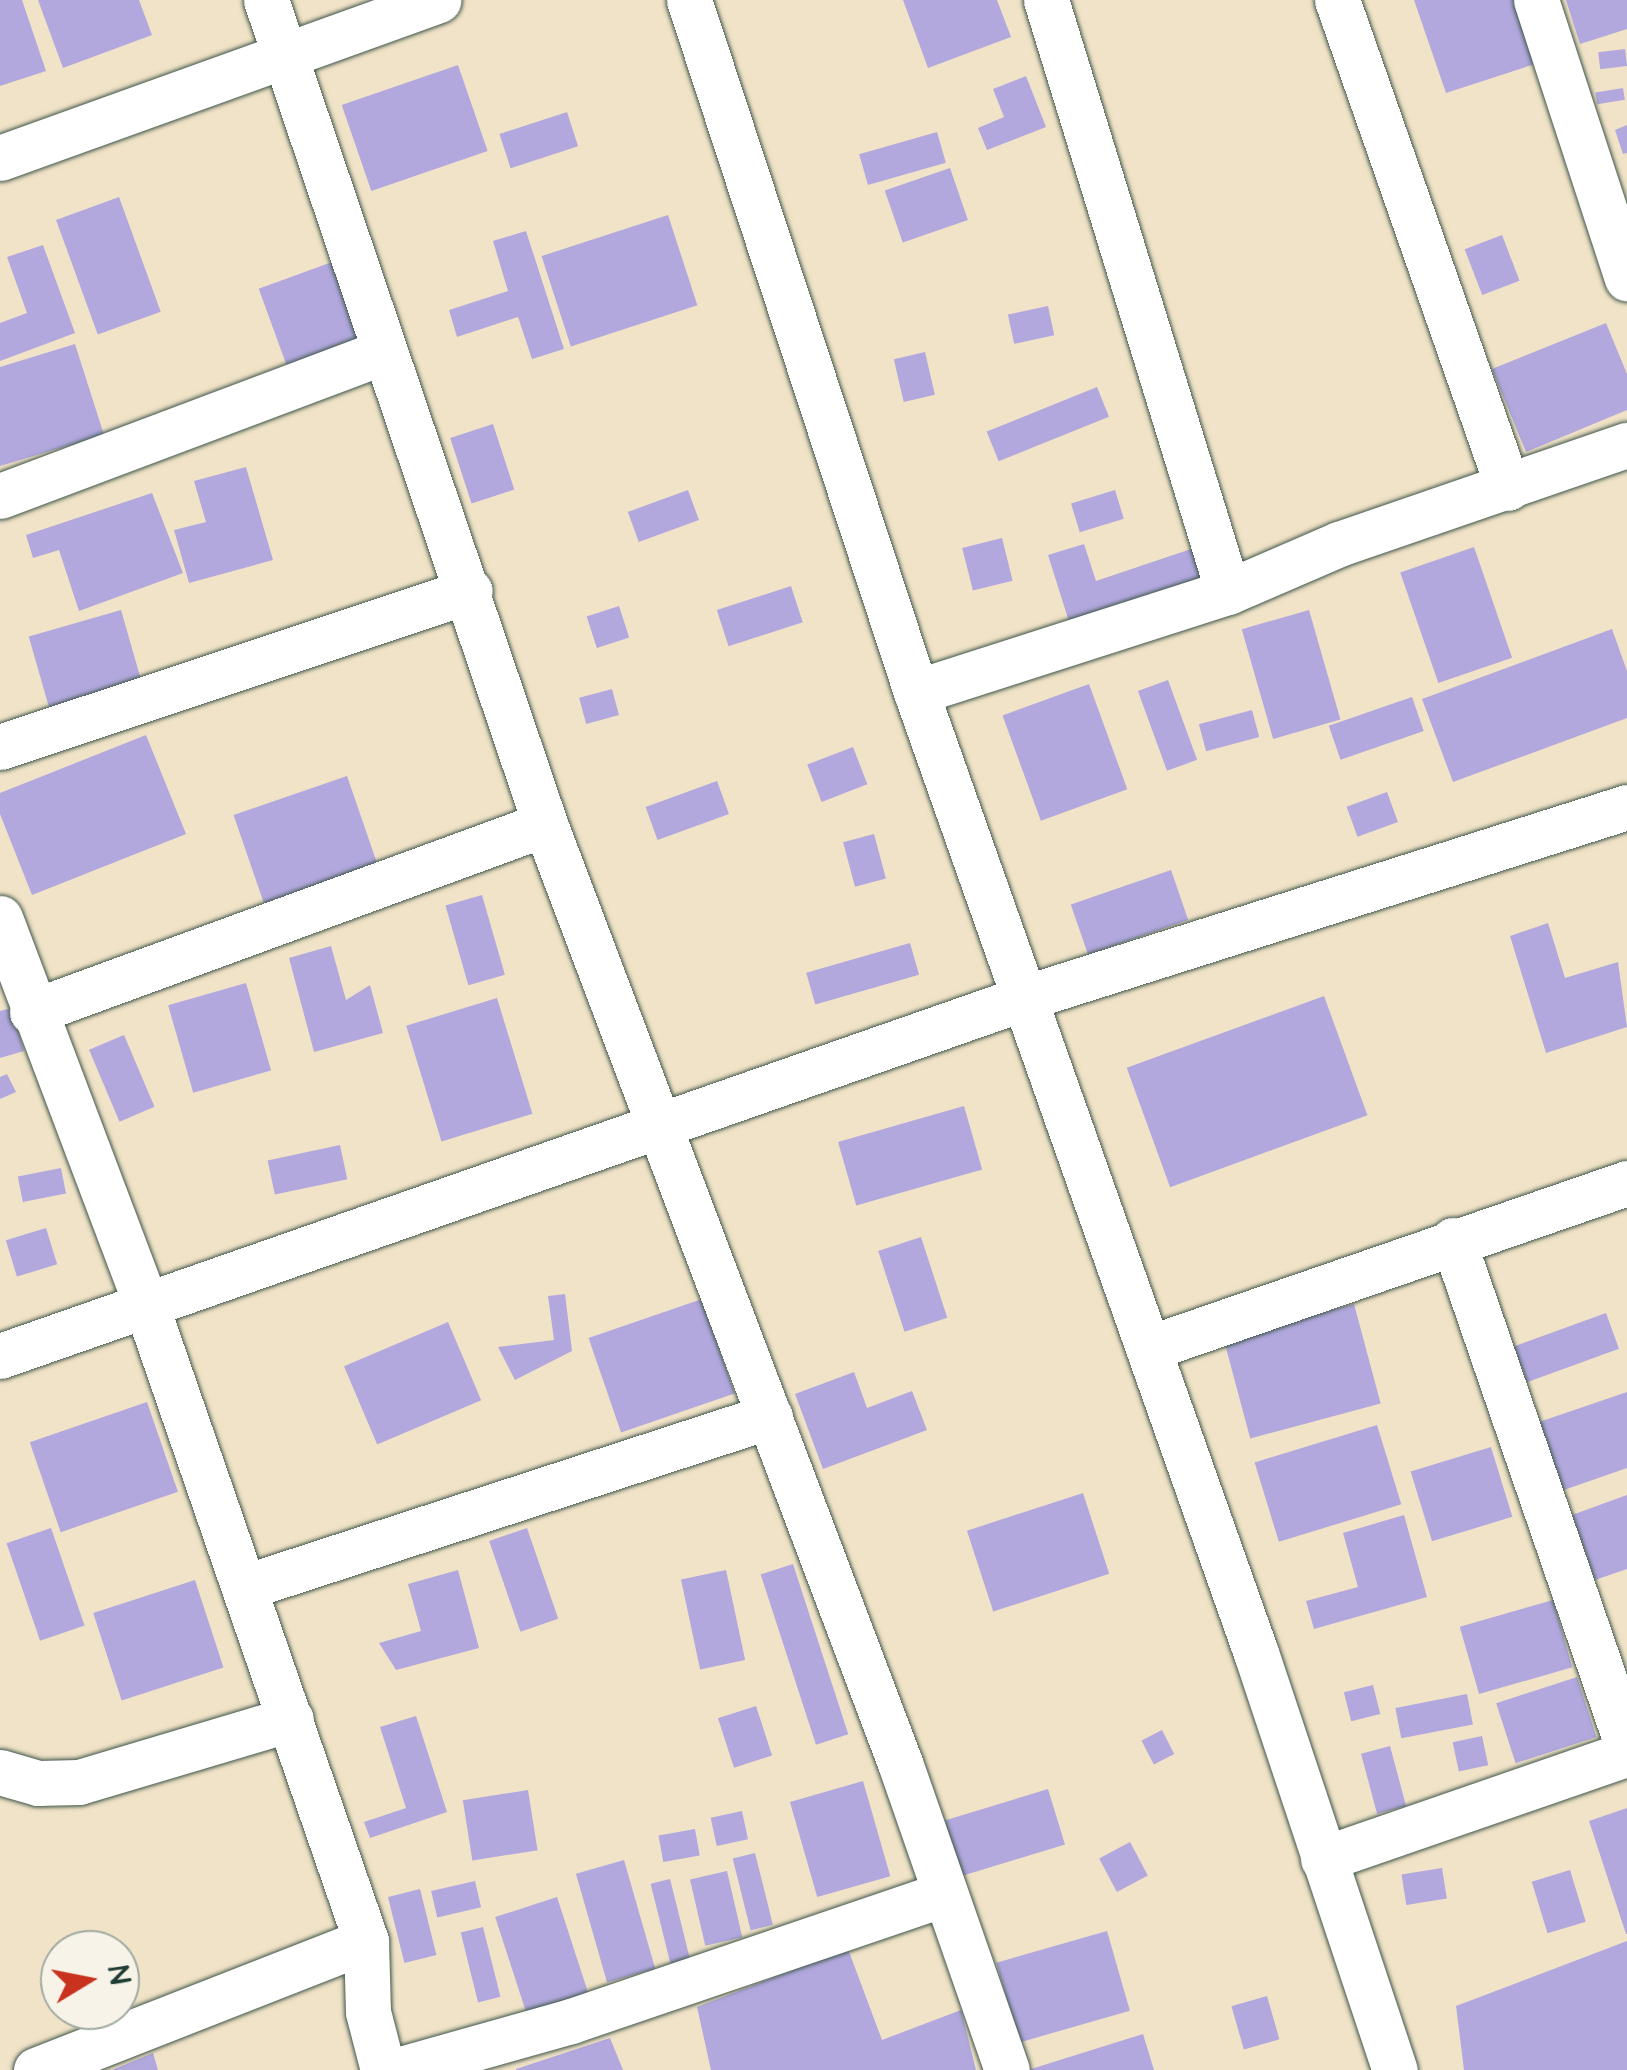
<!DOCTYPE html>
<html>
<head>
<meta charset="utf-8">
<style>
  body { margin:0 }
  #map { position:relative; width:1627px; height:2070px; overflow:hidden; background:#f1e3c7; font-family:"Architects Daughter",sans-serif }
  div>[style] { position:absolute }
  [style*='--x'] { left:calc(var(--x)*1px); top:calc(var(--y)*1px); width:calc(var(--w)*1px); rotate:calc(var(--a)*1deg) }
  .building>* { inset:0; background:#b2a8de; transform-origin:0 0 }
  .roads { filter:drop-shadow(0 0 2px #3e564a) drop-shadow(0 0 2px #3e564a) }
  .minor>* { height:45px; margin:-22.5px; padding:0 22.5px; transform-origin:22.5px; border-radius:22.5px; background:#fff }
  span { translate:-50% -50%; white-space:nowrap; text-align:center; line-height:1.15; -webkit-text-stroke:9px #f7f3e8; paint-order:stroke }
  .north { position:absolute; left:40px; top:1930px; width:100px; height:100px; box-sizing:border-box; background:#f7f3e8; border:2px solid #a1aaa0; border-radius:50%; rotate:80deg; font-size:28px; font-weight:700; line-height:40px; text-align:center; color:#1f3d34 }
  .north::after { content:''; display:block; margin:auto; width:35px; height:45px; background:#c8321e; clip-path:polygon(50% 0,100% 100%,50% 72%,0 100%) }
</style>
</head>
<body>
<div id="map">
  <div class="building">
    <i style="clip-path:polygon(0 0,22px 0,46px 71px,0 86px)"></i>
    <i style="clip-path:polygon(38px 0,139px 0,152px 35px,63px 68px)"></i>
    <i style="clip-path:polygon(903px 0,997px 0,1011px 37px,928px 68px)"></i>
    <i style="clip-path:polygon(1414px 0,1514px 0,1535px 64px,1446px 93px)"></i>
    <i style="clip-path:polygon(1566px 0,1627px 0,1627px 29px,1580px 44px)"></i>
    <i style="left:1625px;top:49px;width:17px;height:27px;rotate:83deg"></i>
    <i style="left:458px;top:65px;width:91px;height:123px;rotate:71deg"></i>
    <i style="clip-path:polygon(1026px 76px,1046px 127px,987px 150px,978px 128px,1004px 117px,993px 89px)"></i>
    <i style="left:1623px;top:88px;width:12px;height:28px;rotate:81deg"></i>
    <i style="left:567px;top:112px;width:36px;height:71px;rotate:72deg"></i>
    <i style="clip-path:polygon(1627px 125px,1627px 153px,1623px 154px,1615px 130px)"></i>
    <i style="left:937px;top:132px;width:32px;height:81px;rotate:74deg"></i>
    <i style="left:950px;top:168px;width:55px;height:69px;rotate:71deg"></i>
    <i style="left:119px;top:197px;width:122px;height:67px;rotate:70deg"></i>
    <i style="left:668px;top:215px;width:95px;height:133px;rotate:72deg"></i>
    <i style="clip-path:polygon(526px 231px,564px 349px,532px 359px,518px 317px,457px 337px,449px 310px,508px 291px,493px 241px)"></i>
    <i style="left:1502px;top:235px;width:49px;height:40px;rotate:69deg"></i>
    <i style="clip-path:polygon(43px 245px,75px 333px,0 361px,0 323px,27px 313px,7px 257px)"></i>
    <i style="left:332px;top:262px;width:85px;height:78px;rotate:70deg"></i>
    <i style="left:1048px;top:306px;width:30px;height:41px;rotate:78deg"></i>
    <i style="clip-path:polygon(1606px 323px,1627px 374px,1627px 410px,1526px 452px,1492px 369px)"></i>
    <i style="clip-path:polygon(75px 344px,104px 435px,0 466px,0 367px)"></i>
    <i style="left:925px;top:352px;width:44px;height:32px;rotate:77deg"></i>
    <i style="left:1097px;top:387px;width:32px;height:119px;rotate:68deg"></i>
    <i style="left:493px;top:424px;width:69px;height:45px;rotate:72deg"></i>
    <i style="clip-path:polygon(246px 467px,273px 560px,189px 583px,174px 530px,206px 522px,194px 481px)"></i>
    <i style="left:688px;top:490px;width:32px;height:64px;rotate:70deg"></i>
    <i style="left:1115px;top:490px;width:30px;height:46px;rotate:73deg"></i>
    <i style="clip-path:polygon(152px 493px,183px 573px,79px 611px,59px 550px,33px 558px,26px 535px)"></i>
    <i style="left:1002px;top:538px;width:44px;height:41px;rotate:76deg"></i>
    <i style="clip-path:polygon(1084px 544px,1096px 581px,1194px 548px,1205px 583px,1071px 628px,1048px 555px)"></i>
    <i style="left:1474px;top:547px;width:117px;height:78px;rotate:71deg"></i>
    <i style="left:791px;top:586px;width:38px;height:78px;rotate:72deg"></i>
    <i style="left:619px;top:606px;width:33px;height:34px;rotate:72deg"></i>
    <i style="left:121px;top:610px;width:85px;height:96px;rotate:74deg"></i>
    <i style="left:1309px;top:610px;width:114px;height:70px;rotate:74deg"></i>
    <i style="clip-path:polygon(1612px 629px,1627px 671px,1627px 718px,1453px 782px,1422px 699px)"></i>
    <i style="left:1168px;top:680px;width:85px;height:32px;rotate:70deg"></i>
    <i style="left:1089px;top:684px;width:112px;height:92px;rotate:70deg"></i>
    <i style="left:612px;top:689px;width:27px;height:34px;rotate:75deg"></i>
    <i style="left:1412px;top:697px;width:36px;height:88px;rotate:71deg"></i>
    <i style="left:1252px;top:710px;width:28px;height:55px;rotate:75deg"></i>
    <i style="clip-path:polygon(146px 735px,186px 834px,32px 895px,0 814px,0 793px)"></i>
    <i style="left:853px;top:747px;width:40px;height:49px;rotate:69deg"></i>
    <i style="left:347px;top:776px;width:99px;height:120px;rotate:71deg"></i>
    <i style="left:717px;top:781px;width:35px;height:76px;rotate:70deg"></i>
    <i style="left:1387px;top:792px;width:32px;height:43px;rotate:70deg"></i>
    <i style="left:874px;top:834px;width:46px;height:32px;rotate:75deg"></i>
    <i style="left:1171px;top:870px;width:53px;height:106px;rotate:71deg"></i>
    <i style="left:482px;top:895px;width:83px;height:38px;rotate:74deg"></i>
    <i style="clip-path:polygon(1548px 923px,1565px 978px,1618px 962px,1627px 1027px,1546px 1053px,1510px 936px)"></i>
    <i style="left:910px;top:943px;width:33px;height:108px;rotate:74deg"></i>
    <i style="clip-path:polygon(331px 946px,346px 1000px,370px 985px,383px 1033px,314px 1052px,289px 958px)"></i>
    <i style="left:246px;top:983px;width:91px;height:81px;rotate:74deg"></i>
    <i style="left:1324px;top:996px;width:127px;height:210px;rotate:70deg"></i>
    <i style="left:497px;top:998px;width:121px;height:95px;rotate:73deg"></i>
    <i style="clip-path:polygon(12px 1008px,24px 1051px,0 1058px,0 1011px)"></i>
    <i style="left:124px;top:1035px;width:78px;height:38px;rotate:67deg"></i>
    <i style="clip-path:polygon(7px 1074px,16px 1092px,0 1099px,0 1077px)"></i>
    <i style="left:964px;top:1106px;width:66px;height:131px;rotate:74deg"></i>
    <i style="left:340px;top:1145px;width:35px;height:74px;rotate:78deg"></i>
    <i style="left:61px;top:1168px;width:26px;height:44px;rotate:79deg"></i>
    <i style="left:46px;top:1228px;width:38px;height:42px;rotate:73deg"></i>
    <i style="left:921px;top:1237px;width:85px;height:45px;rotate:72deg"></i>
    <i style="clip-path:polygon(565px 1294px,572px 1351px,515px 1380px,498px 1347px,554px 1340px,548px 1296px)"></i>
    <i style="left:702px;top:1299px;width:100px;height:120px;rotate:71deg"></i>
    <i style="left:1354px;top:1304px;width:103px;height:135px;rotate:75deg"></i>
    <i style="left:1606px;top:1313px;width:38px;height:98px;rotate:70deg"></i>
    <i style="left:448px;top:1322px;width:85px;height:113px;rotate:67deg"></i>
    <i style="clip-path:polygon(854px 1372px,867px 1408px,912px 1391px,927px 1430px,823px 1469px,795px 1394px)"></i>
    <i style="clip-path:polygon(1627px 1392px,1627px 1468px,1561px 1491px,1539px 1422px)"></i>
    <i style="left:147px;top:1402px;width:95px;height:124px;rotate:71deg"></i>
    <i style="left:1377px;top:1425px;width:83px;height:128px;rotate:73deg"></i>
    <i style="left:1491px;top:1447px;width:73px;height:84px;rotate:73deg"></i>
    <i style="left:1083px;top:1493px;width:85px;height:122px;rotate:72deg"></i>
    <i style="clip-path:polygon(1627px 1495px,1627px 1569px,1595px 1580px,1572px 1515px)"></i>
    <i style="clip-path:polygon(1404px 1515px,1427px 1597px,1314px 1629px,1306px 1601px,1358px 1587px,1343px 1533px)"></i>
    <i style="left:51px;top:1528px;width:103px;height:47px;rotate:71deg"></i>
    <i style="left:527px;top:1528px;width:96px;height:40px;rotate:71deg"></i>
    <i style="left:793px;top:1564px;width:179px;height:34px;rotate:72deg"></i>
    <i style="clip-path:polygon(458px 1570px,479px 1648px,396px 1670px,379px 1643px,421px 1631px,408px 1584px)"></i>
    <i style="left:726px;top:1570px;width:92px;height:46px;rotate:78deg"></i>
    <i style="left:195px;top:1580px;width:92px;height:107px;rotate:72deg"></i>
    <i style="left:1553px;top:1600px;width:70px;height:97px;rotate:74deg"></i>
    <i style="left:1577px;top:1677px;width:63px;height:85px;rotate:72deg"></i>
    <i style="left:1373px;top:1685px;width:30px;height:30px;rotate:76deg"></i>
    <i style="left:1467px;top:1694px;width:31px;height:73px;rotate:79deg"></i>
    <i style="left:756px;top:1706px;width:52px;height:40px;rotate:72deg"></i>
    <i style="clip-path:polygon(416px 1716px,447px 1812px,370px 1838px,364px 1822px,406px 1808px,380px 1727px)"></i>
    <i style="left:1162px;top:1730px;width:27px;height:23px;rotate:63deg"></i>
    <i style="left:1482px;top:1736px;width:30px;height:30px;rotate:78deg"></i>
    <i style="left:1390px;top:1746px;width:62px;height:30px;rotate:75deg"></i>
    <i style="left:863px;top:1781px;width:99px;height:76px;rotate:74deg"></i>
    <i style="left:1048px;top:1789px;width:58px;height:108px;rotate:73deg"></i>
    <i style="left:528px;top:1790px;width:61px;height:66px;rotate:81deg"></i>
    <i style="clip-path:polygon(1627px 1808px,1627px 1934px,1626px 1934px,1589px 1821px)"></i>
    <i style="left:742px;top:1811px;width:29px;height:32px;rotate:78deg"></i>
    <i style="left:695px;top:1829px;width:27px;height:37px;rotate:80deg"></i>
    <i style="left:1130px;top:1842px;width:38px;height:35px;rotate:62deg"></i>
    <i style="left:755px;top:1853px;width:74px;height:23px;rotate:76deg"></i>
    <i style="left:624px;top:1860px;width:113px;height:50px;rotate:74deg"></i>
    <i style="left:1442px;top:1868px;width:31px;height:41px;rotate:81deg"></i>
    <i style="left:1570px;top:1870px;width:54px;height:40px;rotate:73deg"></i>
    <i style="left:727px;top:1871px;width:68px;height:38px;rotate:77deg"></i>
    <i style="left:670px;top:1879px;width:82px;height:20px;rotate:76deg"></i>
    <i style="left:475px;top:1881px;width:27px;height:45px;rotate:77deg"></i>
    <i style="left:420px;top:1889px;width:68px;height:33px;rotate:76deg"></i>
    <i style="left:557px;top:1897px;width:107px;height:65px;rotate:72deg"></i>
    <i style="left:483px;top:1927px;width:72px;height:23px;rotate:76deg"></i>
    <i style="left:1107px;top:1931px;width:83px;height:115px;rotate:74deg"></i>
    <i style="clip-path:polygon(1627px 1941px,1627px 2070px,1464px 2070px,1456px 2006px)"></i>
    <i style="clip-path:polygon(848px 1949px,882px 2040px,961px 2010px,976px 2070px,711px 2070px,697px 2007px)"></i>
    <i style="left:1267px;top:1996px;width:45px;height:37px;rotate:74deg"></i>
    <i style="clip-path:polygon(1143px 2034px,1154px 2070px,1031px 2070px,1031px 2069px)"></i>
    <i style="clip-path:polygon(610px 2038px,623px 2070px,516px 2070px,516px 2069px)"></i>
    <i style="clip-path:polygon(153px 2053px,158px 2070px,112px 2070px)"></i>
  </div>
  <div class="roads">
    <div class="minor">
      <i style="--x:266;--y:0;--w:870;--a:71.29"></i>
      <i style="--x:545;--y:824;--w:1004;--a:69.29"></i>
      <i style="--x:900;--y:1763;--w:325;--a:70.8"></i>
      <i style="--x:689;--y:0;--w:728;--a:71.84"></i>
      <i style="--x:916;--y:692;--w:1019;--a:70.52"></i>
      <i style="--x:1256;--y:1653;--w:440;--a:71.6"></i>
      <i style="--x:1046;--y:0;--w:619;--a:72.91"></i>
      <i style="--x:1337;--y:0;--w:517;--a:70.69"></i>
      <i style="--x:1536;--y:0;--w:293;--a:71.9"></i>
      <i style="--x:0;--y:158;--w:466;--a:-19.8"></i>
      <i style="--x:0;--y:496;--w:409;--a:-20.6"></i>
      <i style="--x:916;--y:692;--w:328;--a:-17.8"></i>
      <i style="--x:1228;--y:592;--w:121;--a:-23.4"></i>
      <i style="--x:1339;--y:544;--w:305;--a:-19"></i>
      <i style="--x:0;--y:747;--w:495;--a:-18.4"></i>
      <i style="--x:0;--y:918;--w:410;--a:69.3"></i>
      <i style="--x:145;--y:1302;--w:676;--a:70.92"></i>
      <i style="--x:366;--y:1941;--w:71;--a:88.4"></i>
      <i style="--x:368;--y:2012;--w:60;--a:75.5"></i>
      <i style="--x:32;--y:1012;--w:546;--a:-20.13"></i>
      <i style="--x:1453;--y:1240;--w:534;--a:70.99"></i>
      <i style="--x:1149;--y:1348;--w:506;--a:-19.04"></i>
      <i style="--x:0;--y:1356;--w:1082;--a:-19.27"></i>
      <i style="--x:1021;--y:999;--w:636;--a:-17.58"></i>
      <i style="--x:245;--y:1587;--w:552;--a:-18.04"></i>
      <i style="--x:0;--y:1772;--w:40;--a:16"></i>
      <i style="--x:38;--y:1783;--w:41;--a:-1.4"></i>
      <i style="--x:79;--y:1782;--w:221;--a:-16.6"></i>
      <i style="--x:1323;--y:1859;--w:322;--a:-19.1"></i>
      <i style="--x:36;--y:2070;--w:354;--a:-21.4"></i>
      <i style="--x:397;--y:2070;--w:181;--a:-15.7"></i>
      <i style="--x:571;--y:2021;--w:394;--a:-18.8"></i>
    </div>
  </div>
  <div class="north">N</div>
</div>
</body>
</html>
